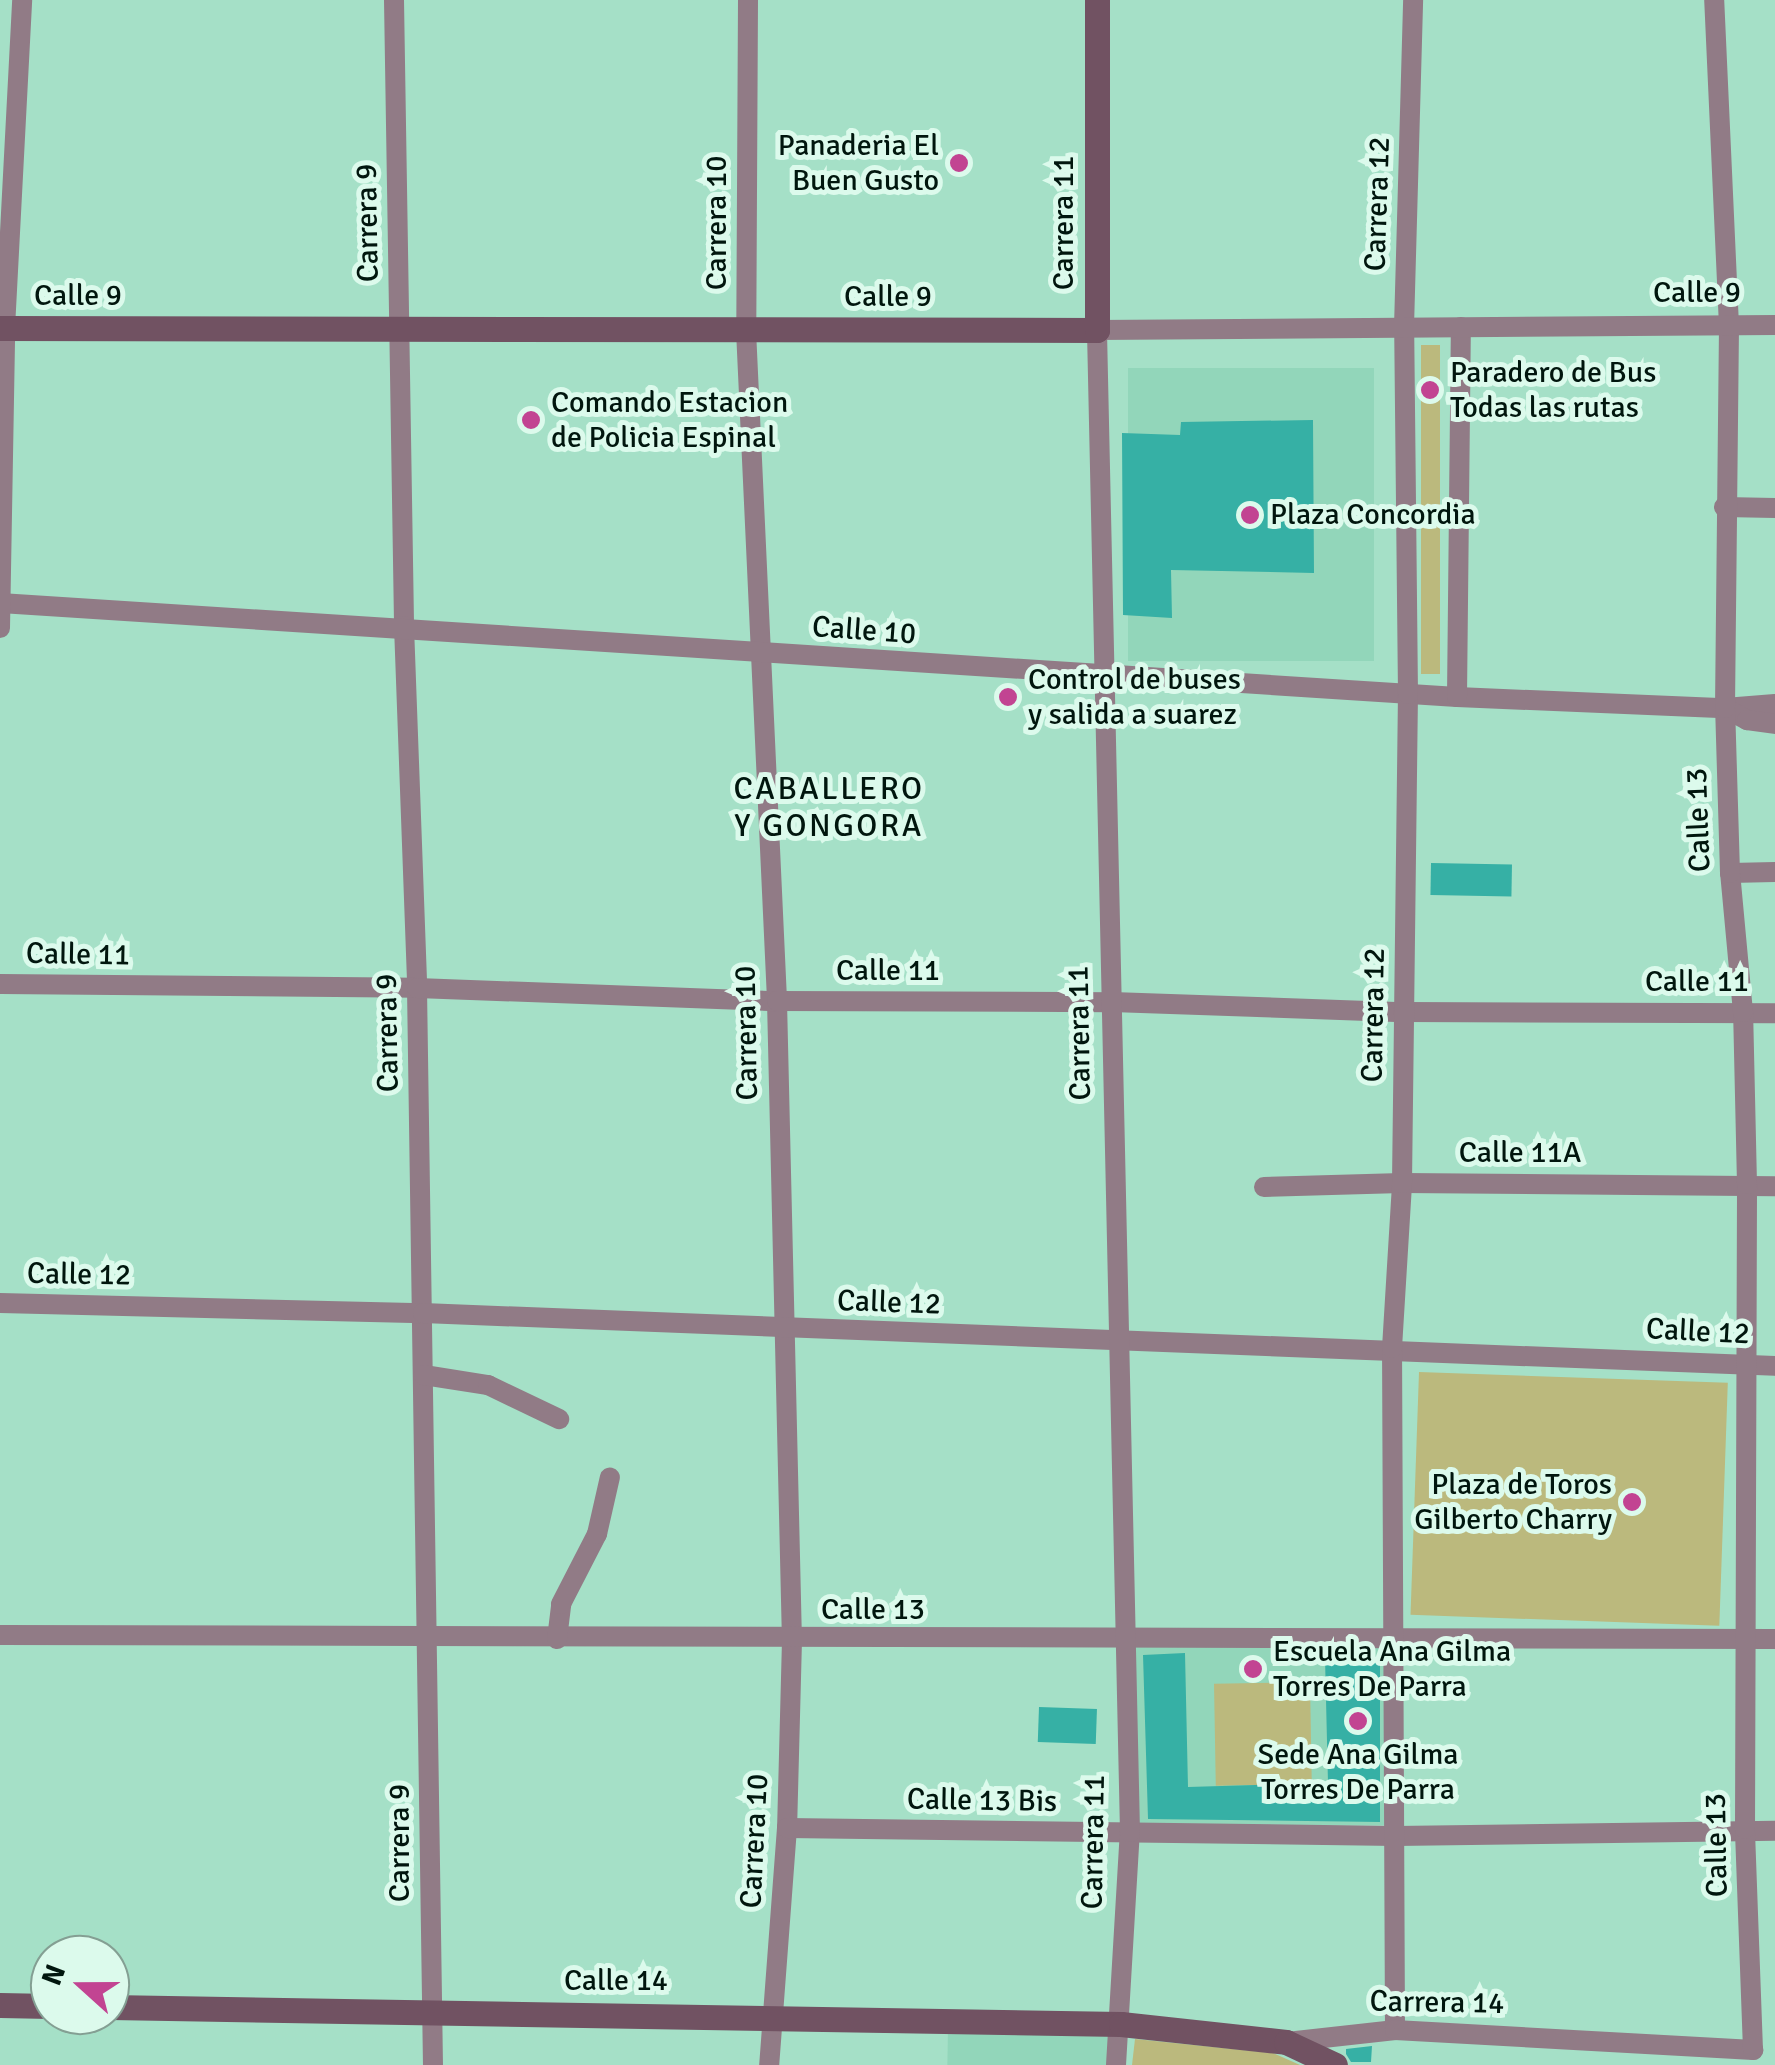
<!DOCTYPE html>
<html>
<head>
<meta charset="utf-8">
<style>
  body { margin:0 }
  #map { position:relative; width:1775px; height:2065px; overflow:hidden; background:#a5e0c7; font-family:Signika,sans-serif }
  div>[style] { position:absolute }
  [style*='--x'] { left:calc(var(--x)*1px); top:calc(var(--y)*1px); width:calc(var(--w)*1px); rotate:calc(var(--a)*1deg) }
  .built>* { inset:0; background:#92d6ba; transform-origin:0 0 }
  .green>* { inset:0; background:#bbb97d; transform-origin:0 0 }
  .building>* { inset:0; background:#36b0a5; transform-origin:0 0 }
  .street>* { height:20px; margin:-10px; padding:0 10px; transform-origin:10px; border-radius:10px; background:#917b86 }
  .secondary>* { height:25px; margin:-12.5px; padding:0 12.5px; transform-origin:12.5px; border-radius:12.5px; background:#715262 }
  .dots>* { width:28px; height:28px; translate:-50% -50%; box-sizing:border-box; border:5px solid #dcfaec; border-radius:50% }
  span { translate:-50% -50%; white-space:nowrap; text-align:center; line-height:1.15; -webkit-text-stroke:10px #dcfaec; paint-order:stroke }
  .poi-label { font-size:30px; color:#01160e }
  .right { translate:-100% -50%; text-align:right }
  .left { translate:0 -50%; text-align:left }
  .street-label { font-size:30px; color:#01160e }
  .neighbourhood-label { font-size:32px; color:#01160e; letter-spacing:2.5px }
  .north { position:absolute; left:30px; top:1935px; width:100px; height:100px; box-sizing:border-box; background:#dcfaec; border:2px solid #849f93; border-radius:50%; rotate:291deg; font-size:28px; font-weight:700; line-height:40px; text-align:center; color:#01160e }
  .north::after { content:''; display:block; margin:auto; width:35px; height:45px; background:#c24492; clip-path:polygon(50% 0,100% 100%,50% 72%,0 100%) }
</style>
</head>
<body>
<div id="map">
  <div class="built">
    <i style="left:1128px;top:368px;width:246px;height:293px"></i>
    <i style="left:1130px;top:1645px;width:261px;height:180px"></i>
    <i style="left:948px;top:2028px;width:163px;height:37px;rotate:1deg"></i>
  </div>
  <div class="green">
    <i style="left:1440px;top:345px;width:329px;height:19px;rotate:90deg"></i>
    <i style="left:1419px;top:1372px;width:309px;height:243px;rotate:2deg"></i>
    <i style="left:1310px;top:1682px;width:102px;height:96px;rotate:89deg"></i>
    <i style="clip-path:polygon(1135px 2039px,1273px 2053px,1300px 2065px,1132px 2065px)"></i>
  </div>
  <div class="building">
    <i style="clip-path:polygon(1313px 420px,1314px 573px,1171px 570px,1172px 618px,1123px 615px,1122px 433px,1180px 435px,1181px 422px)"></i>
    <i style="left:1431px;top:863px;width:81px;height:32px;rotate:1deg"></i>
    <i style="clip-path:polygon(1185px 1653px,1188px 1787px,1328px 1783px,1325px 1658px,1380px 1656px,1380px 1822px,1148px 1819px,1143px 1655px)"></i>
    <i style="left:1039px;top:1707px;width:58px;height:35px;rotate:2deg"></i>
    <i style="clip-path:polygon(1372px 2046px,1371px 2062px,1351px 2062px,1346px 2054px,1346px 2049px)"></i>
  </div>
  <div class="street">
    <i style="--x:394;--y:0;--w:626;--a:89.08"></i>
    <i style="--x:404;--y:626;--w:362;--a:87.9"></i>
    <i style="--x:417;--y:988;--w:1077;--a:89.15"></i>
    <i style="--x:748;--y:0;--w:330;--a:90.3"></i>
    <i style="--x:746;--y:330;--w:672;--a:87.35"></i>
    <i style="--x:777;--y:1001;--w:639;--a:88.66"></i>
    <i style="--x:792;--y:1640;--w:188;--a:91.5"></i>
    <i style="--x:787;--y:1828;--w:238;--a:94.3"></i>
    <i style="--x:1724;--y:507;--w:51;--a:1.1"></i>
    <i style="--x:0;--y:603;--w:1460;--a:3.69"></i>
    <i style="--x:1457;--y:697;--w:268;--a:2.4"></i>
    <i style="--x:1725;--y:708;--w:50;--a:-4.6"></i>
    <i style="--x:0;--y:628;--w:300;--a:-89"></i>
    <i style="--x:5;--y:328;--w:328;--a:-87"></i>
    <i style="--x:1457;--y:697;--w:370;--a:-89.4"></i>
    <i style="--x:1725;--y:708;--w:25;--a:29"></i>
    <i style="--x:1747;--y:720;--w:28;--a:8"></i>
    <i style="--x:1730;--y:873;--w:45;--a:-1.3"></i>
    <i style="--x:0;--y:984;--w:417;--a:0.5"></i>
    <i style="--x:417;--y:988;--w:360;--a:2.1"></i>
    <i style="--x:777;--y:1001;--w:335;--a:0.2"></i>
    <i style="--x:1112;--y:1002;--w:291;--a:2"></i>
    <i style="--x:1403;--y:1012;--w:372;--a:0.2"></i>
    <i style="--x:1264;--y:1187;--w:138;--a:-1.7"></i>
    <i style="--x:1402;--y:1183;--w:373;--a:0.5"></i>
    <i style="--x:0;--y:1303;--w:423;--a:1.4"></i>
    <i style="--x:423;--y:1313;--w:1353;--a:2.24"></i>
    <i style="--x:424;--y:1375;--w:65;--a:8.9"></i>
    <i style="--x:488;--y:1385;--w:79;--a:25.6"></i>
    <i style="--x:0;--y:1635;--w:1775;--a:0.13"></i>
    <i style="--x:557;--y:1639;--w:35;--a:-83"></i>
    <i style="--x:561;--y:1604;--w:79;--a:-62.8"></i>
    <i style="--x:597;--y:1534;--w:58;--a:-77.2"></i>
    <i style="--x:787;--y:1828;--w:609;--a:0.75"></i>
    <i style="--x:1396;--y:1836;--w:379;--a:-0.8"></i>
    <i style="--x:1395;--y:2030;--w:682;--a:-90.25"></i>
    <i style="--x:1392;--y:1348;--w:165;--a:-86.5"></i>
    <i style="--x:1402;--y:1183;--w:489;--a:-89.3"></i>
    <i style="--x:1408;--y:694;--w:367;--a:-90.6"></i>
    <i style="--x:1404;--y:327;--w:327;--a:-88.4"></i>
    <i style="--x:1287;--y:2042;--w:109;--a:-6.3"></i>
    <i style="--x:1395;--y:2030;--w:359;--a:3.2"></i>
    <i style="--x:1753;--y:2050;--w:221;--a:-92.1"></i>
    <i style="--x:1745;--y:1829;--w:645;--a:-89.82"></i>
    <i style="--x:1747;--y:1184;--w:172;--a:-91.3"></i>
    <i style="--x:1743;--y:1012;--w:140;--a:-95.3"></i>
    <i style="--x:1730;--y:873;--w:165;--a:-91.7"></i>
    <i style="--x:1725;--y:708;--w:382;--a:-89.4"></i>
    <i style="--x:1729;--y:326;--w:326;--a:-92.6"></i>
    <i style="--x:1116;--y:2065;--w:233;--a:-86.6"></i>
    <i style="--x:1130;--y:1832;--w:1502;--a:-91.26"></i>
    <i style="--x:1097;--y:330;--w:678;--a:-0.42"></i>
  </div>
  <div class="secondary">
    <i style="--x:0;--y:328;--w:1097;--a:0.1"></i>
    <i style="--x:1097;--y:330;--w:330;--a:-90"></i>
    <i style="--x:0;--y:2005;--w:50;--a:1.1"></i>
    <i style="--x:110;--y:2007;--w:1011;--a:0.96"></i>
    <i style="--x:1121;--y:2024;--w:166;--a:6.2"></i>
    <i style="--x:1286;--y:2042;--w:54;--a:25.1"></i>
  </div>
  <div class="dots">
    <i style="left:959px;top:163px;background:#c24492"></i>
    <i style="left:1430px;top:390px;background:#c24492"></i>
    <i style="left:531px;top:420px;background:#c24492"></i>
    <i style="left:1250px;top:515px;background:#c24492"></i>
    <i style="left:1008px;top:697px;background:#c24492"></i>
    <i style="left:1632px;top:1502px;background:#c24492"></i>
    <i style="left:1253px;top:1669px;background:#c24492"></i>
    <i style="left:1358px;top:1721px;background:#c24492"></i>
  </div>
  <div class="poi-label">
    <span class="right" style="left:939px;top:163px">Panaderia El<br>Buen Gusto</span>
    <span class="left" style="left:1450px;top:390px">Paradero de Bus<br>Todas las rutas</span>
    <span class="left" style="left:551px;top:420px">Comando Estacion<br>de Policia Espinal</span>
    <span class="left" style="left:1270px;top:515px">Plaza Concordia</span>
    <span class="left" style="left:1028px;top:697px">Control de buses<br>y salida a suarez</span>
    <span class="right" style="left:1612px;top:1502px">Plaza de Toros<br>Gilberto Charry</span>
    <span class="left" style="left:1273px;top:1669px">Escuela Ana Gilma<br>Torres De Parra</span>
    <span style="left:1358px;top:1772px">Sede Ana Gilma<br>Torres De Parra</span>
  </div>
  <div class="street-label">
    <span style="left:1378px;top:204px;rotate:-88deg">Carrera 12</span>
    <span style="left:368px;top:223px;rotate:-91deg">Carrera 9</span>
    <span style="left:717px;top:223px;rotate:-90deg">Carrera 10</span>
    <span style="left:1064px;top:223px;rotate:-90deg">Carrera 11</span>
    <span style="left:1697px;top:293px">Calle 9</span>
    <span style="left:78px;top:296px">Calle 9</span>
    <span style="left:888px;top:297px">Calle 9</span>
    <span style="left:864px;top:631px;rotate:4deg">Calle 10</span>
    <span style="left:1699px;top:820px;rotate:-92deg">Calle 13</span>
    <span style="left:78px;top:955px;rotate:1deg">Calle 11</span>
    <span style="left:888px;top:971px">Calle 11</span>
    <span style="left:1697px;top:982px">Calle 11</span>
    <span style="left:1374px;top:1015px;rotate:-89deg">Carrera 12</span>
    <span style="left:388px;top:1033px;rotate:-91deg">Carrera 9</span>
    <span style="left:747px;top:1033px;rotate:-91deg">Carrera 10</span>
    <span style="left:1080px;top:1033px;rotate:-91deg">Carrera 11</span>
    <span style="left:1520px;top:1153px">Calle 11A</span>
    <span style="left:79px;top:1275px;rotate:1deg">Calle 12</span>
    <span style="left:889px;top:1303px;rotate:2deg">Calle 12</span>
    <span style="left:1698px;top:1332px;rotate:3deg">Calle 12</span>
    <span style="left:873px;top:1610px">Calle 13</span>
    <span style="left:982px;top:1801px;rotate:1deg">Calle 13 Bis</span>
    <span style="left:755px;top:1841px;rotate:-87deg">Carrera 10</span>
    <span style="left:1094px;top:1842px;rotate:-89deg">Carrera 11</span>
    <span style="left:400px;top:1843px;rotate:-90deg">Carrera 9</span>
    <span style="left:1717px;top:1845px;rotate:-91deg">Calle 13</span>
    <span style="left:616px;top:1981px">Calle 14</span>
    <span style="left:1437px;top:2003px;rotate:1deg">Carrera 14</span>
  </div>
  <div class="neighbourhood-label">
    <span style="left:829px;top:808px">CABALLERO<br>Y GONGORA</span>
  </div>
  <div class="north">N</div>
</div>
</body>
</html>
